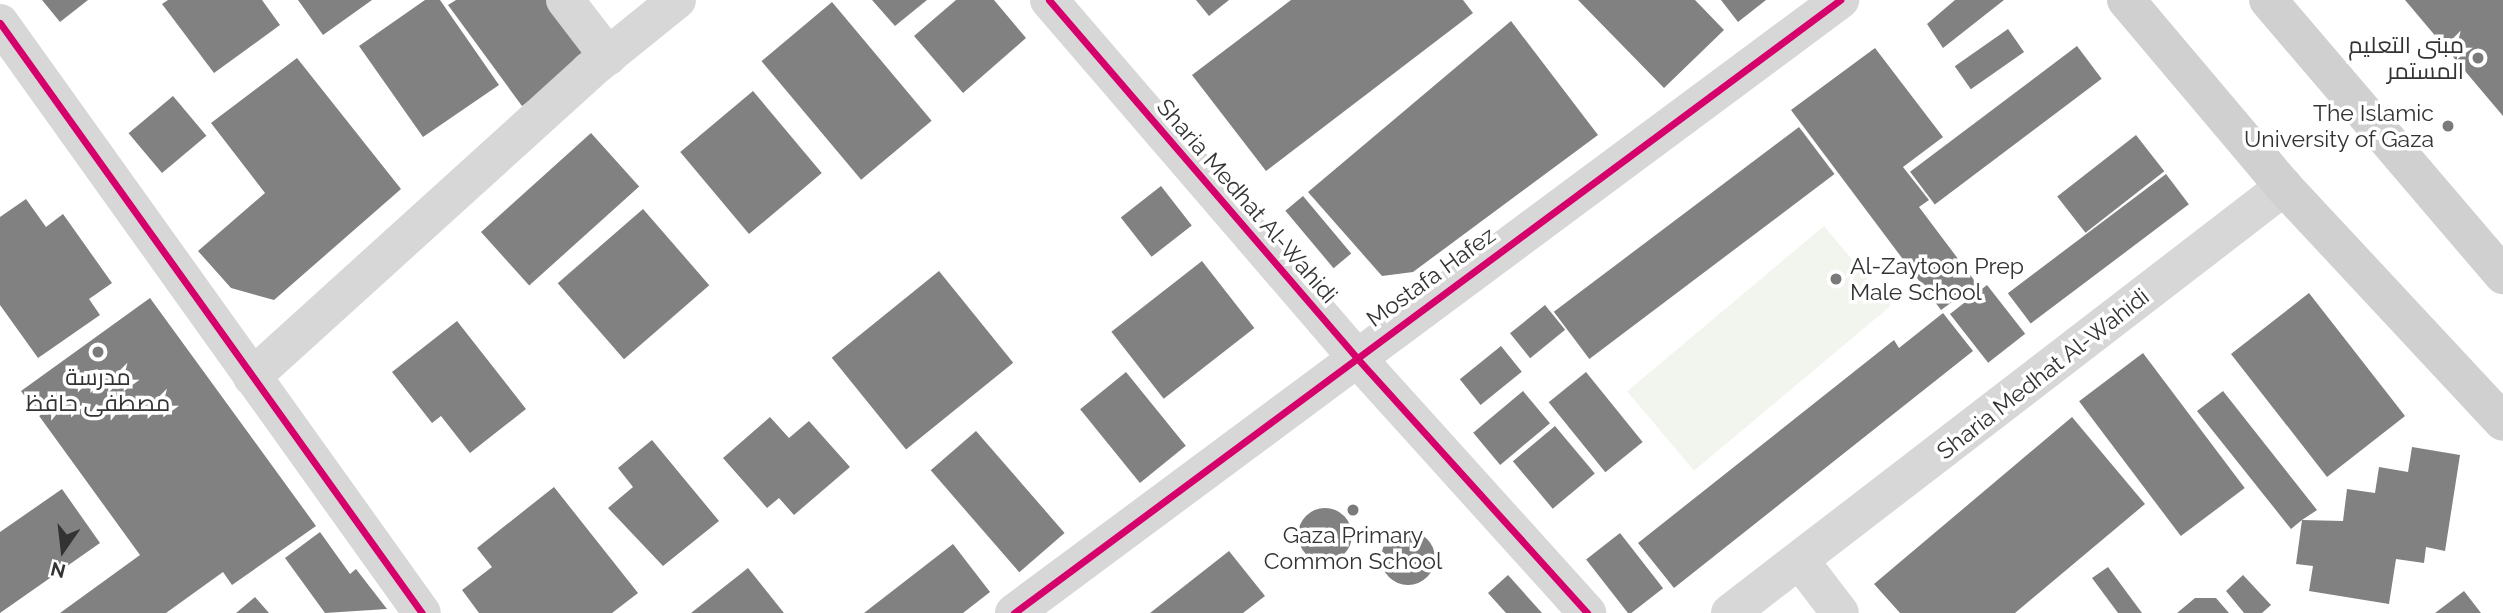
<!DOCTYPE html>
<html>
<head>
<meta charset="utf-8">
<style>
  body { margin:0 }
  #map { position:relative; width:2503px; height:613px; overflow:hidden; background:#fff; font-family:Raleway,Cairo,sans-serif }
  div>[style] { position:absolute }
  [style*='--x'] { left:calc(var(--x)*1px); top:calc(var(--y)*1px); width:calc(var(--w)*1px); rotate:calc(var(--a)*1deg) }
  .green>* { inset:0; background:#f1f5ed; transform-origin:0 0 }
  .building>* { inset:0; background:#818181; transform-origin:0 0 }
  .round { border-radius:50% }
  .street>* { height:38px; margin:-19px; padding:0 19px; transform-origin:19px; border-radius:19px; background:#d7d7d7 }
  .secondary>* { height:38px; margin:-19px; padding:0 19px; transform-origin:19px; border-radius:19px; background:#d0d0d0 }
  .cycleway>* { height:7px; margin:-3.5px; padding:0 3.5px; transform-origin:3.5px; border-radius:3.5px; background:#d6006c }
  .dots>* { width:19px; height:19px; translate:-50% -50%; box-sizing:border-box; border:4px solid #fff; border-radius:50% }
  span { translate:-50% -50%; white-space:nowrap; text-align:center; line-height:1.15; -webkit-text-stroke:7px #fff; paint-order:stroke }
  .poi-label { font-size:23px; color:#333 }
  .right { translate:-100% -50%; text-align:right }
  .left { translate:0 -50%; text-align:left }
  .street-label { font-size:23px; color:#333 }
  .north { position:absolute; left:28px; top:515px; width:70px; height:70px; -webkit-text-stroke:5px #fff; paint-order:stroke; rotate:194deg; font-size:19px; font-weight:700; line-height:28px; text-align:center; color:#333 }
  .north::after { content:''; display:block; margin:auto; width:24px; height:32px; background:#333; clip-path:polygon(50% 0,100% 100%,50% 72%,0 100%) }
</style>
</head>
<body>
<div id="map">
  <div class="green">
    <i style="left:1824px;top:226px;width:104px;height:257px;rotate:50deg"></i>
  </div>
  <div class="building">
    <i style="clip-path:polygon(42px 0,88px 0,60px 22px)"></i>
    <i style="clip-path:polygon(168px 0,262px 0,280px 25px,214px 73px,162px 4px)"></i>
    <i style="clip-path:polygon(298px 0,372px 0,323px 35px)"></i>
    <i style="clip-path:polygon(425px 0,440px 0,499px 85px,423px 137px,359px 46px)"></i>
    <i style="clip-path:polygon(456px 0,552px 0,592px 55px,522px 106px,448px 5px)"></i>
    <i style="clip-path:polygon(872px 0,927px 0,895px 26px)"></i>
    <i style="clip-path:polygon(956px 0,994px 0,1026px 38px,963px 93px,914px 36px)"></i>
    <i style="clip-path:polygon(1196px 0,1229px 0,1209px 16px)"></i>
    <i style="clip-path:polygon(1291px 0,1463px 0,1473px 13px,1266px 171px,1192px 75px)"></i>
    <i style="clip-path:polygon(1578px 0,1695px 0,1724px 30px,1664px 88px)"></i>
    <i style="clip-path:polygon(1721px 0,1766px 0,1738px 22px)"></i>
    <i style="clip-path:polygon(1955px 0,2004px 0,1943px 48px,1927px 24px)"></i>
    <i style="clip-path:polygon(2405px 0,2503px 0,2503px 116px)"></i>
    <i style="left:832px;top:2px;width:155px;height:92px;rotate:50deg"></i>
    <i style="clip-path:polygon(1511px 21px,1598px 135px,1413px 272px,1382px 276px,1308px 192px)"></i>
    <i style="left:2008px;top:29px;width:28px;height:65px;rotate:55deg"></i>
    <i style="left:2077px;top:46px;width:41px;height:209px;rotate:53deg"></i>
    <i style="clip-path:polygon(1875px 48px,1943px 137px,1903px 167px,1929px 200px,1919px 207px,1977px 284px,1941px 310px,1791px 110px)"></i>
    <i style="clip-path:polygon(297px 58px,401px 189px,274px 300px,231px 288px,198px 251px,265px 193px,211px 123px)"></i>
    <i style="left:753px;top:91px;width:107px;height:95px;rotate:50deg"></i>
    <i style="left:173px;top:96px;width:52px;height:58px;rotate:50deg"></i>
    <i style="left:1799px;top:127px;width:59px;height:307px;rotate:53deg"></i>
    <i style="left:591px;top:133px;width:72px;height:148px;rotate:48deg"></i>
    <i style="left:2136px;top:135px;width:46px;height:100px;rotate:52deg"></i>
    <i style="left:2166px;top:174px;width:38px;height:198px;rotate:53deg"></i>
    <i style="left:1161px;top:186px;width:50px;height:51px;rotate:52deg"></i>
    <i style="left:1303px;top:196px;width:75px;height:23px;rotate:50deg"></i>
    <i style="clip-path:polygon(26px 199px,46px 227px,63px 214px,112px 283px,89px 299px,100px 315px,38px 358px,0 305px,0 217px)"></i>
    <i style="left:643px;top:209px;width:101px;height:113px;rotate:49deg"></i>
    <i style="left:1202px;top:261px;width:85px;height:115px;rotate:52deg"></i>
    <i style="left:939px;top:271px;width:118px;height:138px;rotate:51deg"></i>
    <i style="left:1987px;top:285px;width:62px;height:47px;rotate:52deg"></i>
    <i style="left:2309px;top:293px;width:156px;height:99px;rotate:52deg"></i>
    <i style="clip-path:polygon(150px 298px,316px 526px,232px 585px,223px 572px,166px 613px,60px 613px,140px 555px,21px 391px)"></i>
    <i style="left:1545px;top:305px;width:32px;height:45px;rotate:51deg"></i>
    <i style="clip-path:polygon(1943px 313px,1973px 351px,1674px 588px,1638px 543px,1894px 340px,1899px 348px)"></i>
    <i style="clip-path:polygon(457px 321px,526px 409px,470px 453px,441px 416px,432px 423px,392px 372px)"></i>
    <i style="left:1501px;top:346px;width:33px;height:53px;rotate:51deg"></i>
    <i style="left:2143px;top:353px;width:169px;height:80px;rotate:53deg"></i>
    <i style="left:1126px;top:372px;width:95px;height:59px;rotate:51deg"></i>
    <i style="left:1586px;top:372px;width:90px;height:48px;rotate:51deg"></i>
    <i style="left:1523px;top:391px;width:42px;height:65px;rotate:50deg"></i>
    <i style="clip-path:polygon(2223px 391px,2317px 510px,2302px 520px,2343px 521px,2347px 489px,2375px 493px,2379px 467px,2408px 472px,2412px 447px,2460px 455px,2445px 551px,2426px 547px,2424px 563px,2396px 559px,2389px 604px,2309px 591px,2313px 566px,2296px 564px,2302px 520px,2291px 529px,2197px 411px)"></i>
    <i style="clip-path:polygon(770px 417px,789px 438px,809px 421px,850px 467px,794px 515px,779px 498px,767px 508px,723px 458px)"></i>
    <i style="clip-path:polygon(2072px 417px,2145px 504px,2015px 613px,1900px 613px,1874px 584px)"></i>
    <i style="left:1555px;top:426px;width:62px;height:55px;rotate:50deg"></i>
    <i style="left:976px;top:431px;width:135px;height:60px;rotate:49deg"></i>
    <i style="clip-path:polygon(652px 440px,719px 521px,663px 566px,608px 508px,633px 487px,618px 468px)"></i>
    <i style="clip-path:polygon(554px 487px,638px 593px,612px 613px,479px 613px,462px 590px,492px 567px,477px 548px)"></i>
    <i style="clip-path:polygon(62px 489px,100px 543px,0 613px,0 532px)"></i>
    <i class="round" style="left:1298px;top:508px;width:54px;height:54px"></i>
    <i class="round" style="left:1381px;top:531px;width:54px;height:54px"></i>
    <i style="clip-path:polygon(320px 532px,350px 574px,356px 569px,387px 609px,325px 613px,285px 558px)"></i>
    <i style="left:1620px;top:533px;width:70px;height:43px;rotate:52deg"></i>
    <i style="clip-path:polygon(953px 544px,990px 592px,963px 613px,864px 613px)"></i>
    <i style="clip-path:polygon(1229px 551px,1265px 596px,1243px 613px,1150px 613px)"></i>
    <i style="clip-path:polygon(2108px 567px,2142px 613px,2118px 613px,2092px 578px)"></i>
    <i style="clip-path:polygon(748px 568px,784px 613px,691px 613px)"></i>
    <i style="clip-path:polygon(1508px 575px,1542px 613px,1506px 613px,1488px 593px)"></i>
    <i style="clip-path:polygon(2243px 575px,2271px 605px,2262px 613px,2244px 613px,2226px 591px)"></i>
    <i style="clip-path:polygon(2464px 591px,2481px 613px,2435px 613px)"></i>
    <i style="clip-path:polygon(255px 597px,269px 613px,236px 613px)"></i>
    <i style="clip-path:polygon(2195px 598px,2216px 598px,2229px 613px,2177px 613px)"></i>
  </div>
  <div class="street">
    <i style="--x:565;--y:0;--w:71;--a:52.5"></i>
    <i style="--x:1049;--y:0;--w:471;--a:49.3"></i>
    <i style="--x:1356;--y:357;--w:345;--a:47.9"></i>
    <i style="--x:0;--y:23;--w:725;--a:54.43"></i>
    <i style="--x:252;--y:377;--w:455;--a:-42.2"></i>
    <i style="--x:589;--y:71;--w:113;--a:-38.9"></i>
    <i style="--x:1801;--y:562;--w:64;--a:52.6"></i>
    <i style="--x:1014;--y:613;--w:1029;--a:-36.58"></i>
    <i style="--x:1730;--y:613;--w:699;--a:-37.56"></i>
  </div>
  <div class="secondary">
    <i style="--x:2126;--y:0;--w:245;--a:49.8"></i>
    <i style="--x:2284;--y:187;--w:321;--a:47"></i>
    <i style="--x:2268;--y:0;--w:362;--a:49.5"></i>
  </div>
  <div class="cycleway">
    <i style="--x:1049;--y:0;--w:471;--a:49.3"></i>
    <i style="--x:1356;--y:357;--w:345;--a:47.9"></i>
    <i style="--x:0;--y:23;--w:725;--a:54.43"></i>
    <i style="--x:1014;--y:613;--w:1029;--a:-36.58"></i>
  </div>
  <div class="dots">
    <i style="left:2478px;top:58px;background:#7a7a7a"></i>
    <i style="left:2448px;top:126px;background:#7a7a7a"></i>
    <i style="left:1836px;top:279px;background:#7a7a7a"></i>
    <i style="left:98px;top:352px;background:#7a7a7a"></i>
    <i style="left:1353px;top:510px;background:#7a7a7a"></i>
  </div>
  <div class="poi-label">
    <span class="right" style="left:2464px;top:58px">مبنى التعليم<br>المستمر</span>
    <span class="right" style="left:2434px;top:126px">The Islamic<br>University of Gaza</span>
    <span class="left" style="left:1850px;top:279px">Al-Zaytoon Prep<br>Male School</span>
    <span style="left:98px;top:390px">مدرسة<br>مصطفى حافظ</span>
    <span style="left:1353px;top:548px">Gaza Primary<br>Common School</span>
  </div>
  <div class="street-label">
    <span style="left:1247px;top:201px;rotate:49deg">Sharia Medhat Al-Wahidi</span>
    <span style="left:1431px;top:277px;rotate:-36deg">Mostafa Hafez</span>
    <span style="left:2043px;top:374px;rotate:-38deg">Sharia Medhat Al-Wahidi</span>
  </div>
  <div class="north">N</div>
</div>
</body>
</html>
